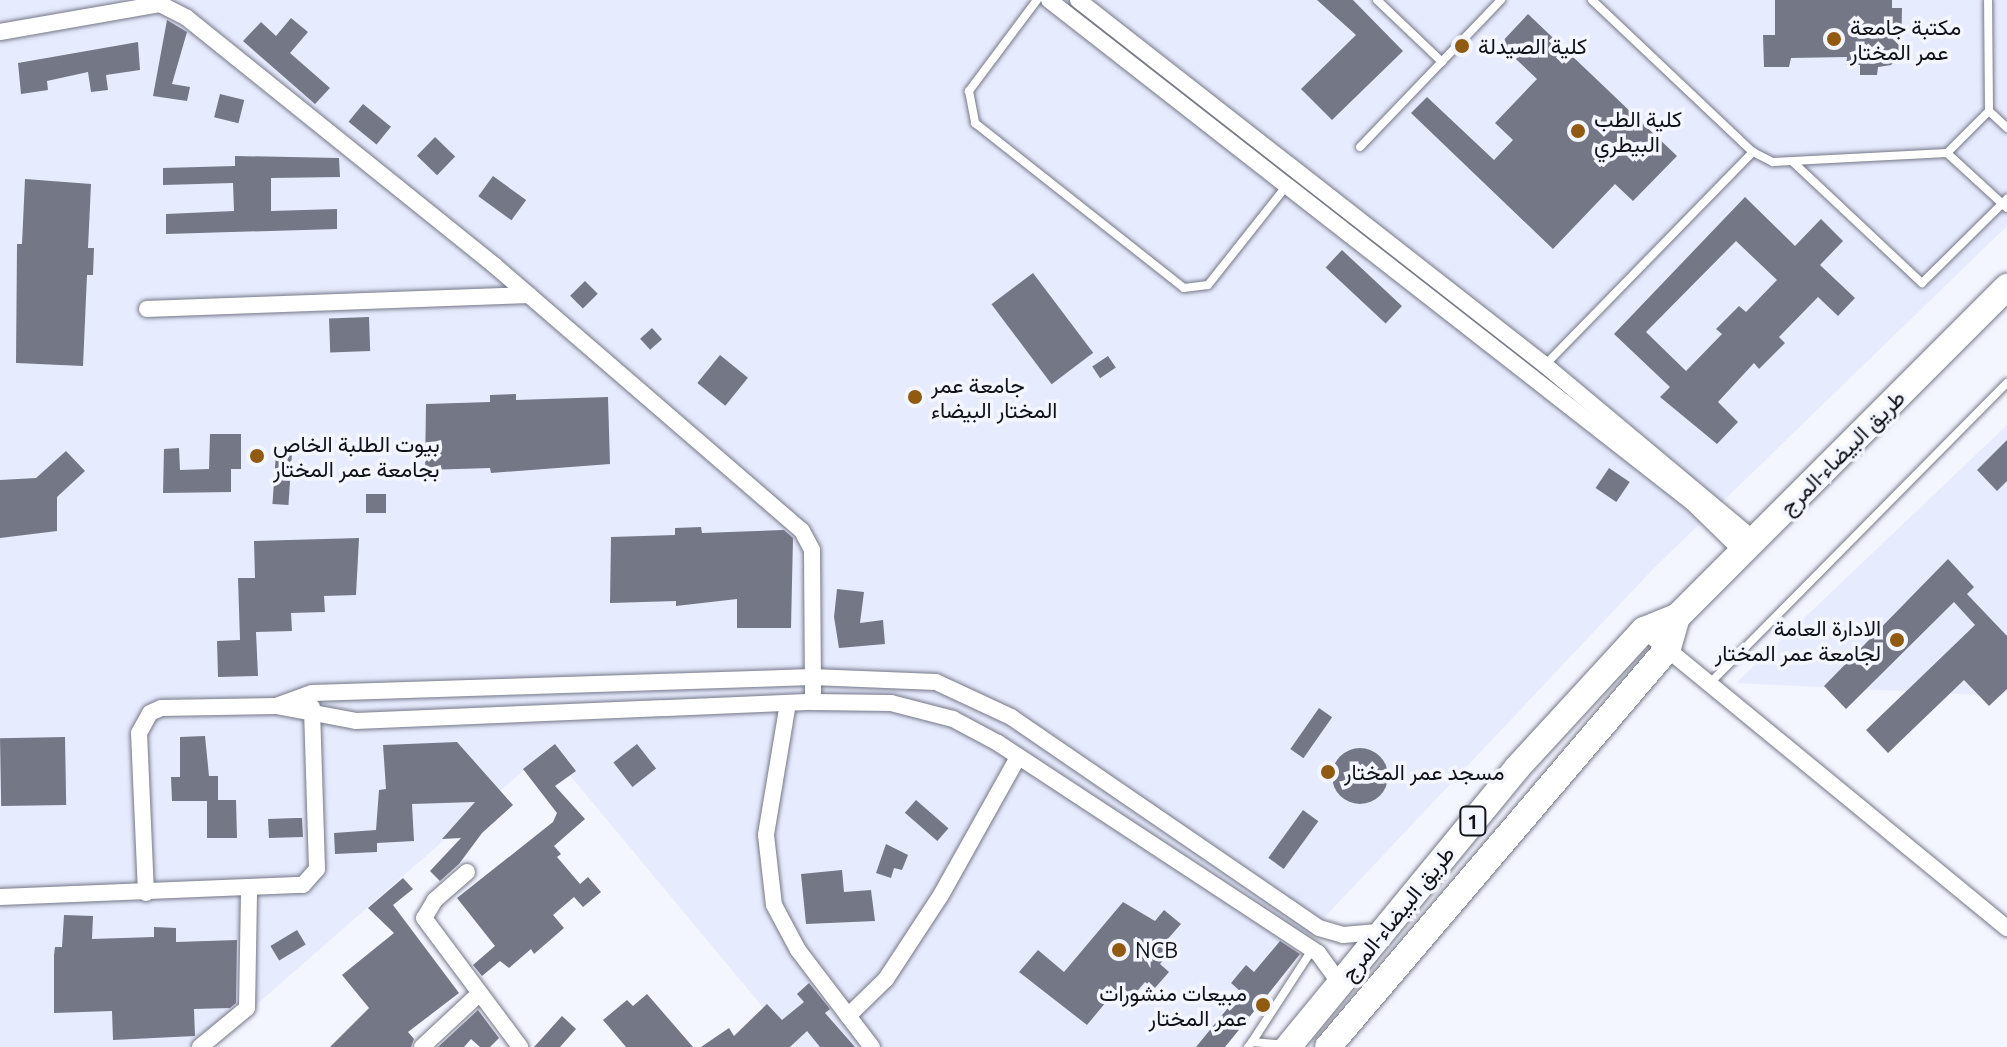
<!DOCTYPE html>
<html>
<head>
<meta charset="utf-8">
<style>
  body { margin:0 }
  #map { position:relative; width:2007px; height:1047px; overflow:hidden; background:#f3f5ff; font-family:Ubuntu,Vazirmatn,sans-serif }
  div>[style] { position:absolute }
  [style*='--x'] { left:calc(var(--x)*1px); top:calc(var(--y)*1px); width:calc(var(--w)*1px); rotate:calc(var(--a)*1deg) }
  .built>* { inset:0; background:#e7ebfe }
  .building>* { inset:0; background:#747786; transform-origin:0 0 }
  .round { border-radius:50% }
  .roads { filter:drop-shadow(0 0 2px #747786) drop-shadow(0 0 2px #747786) }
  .service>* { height:8px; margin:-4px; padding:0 4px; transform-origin:4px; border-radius:4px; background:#fff }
  .minor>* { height:16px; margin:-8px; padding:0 8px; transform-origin:8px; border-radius:8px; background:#fff }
  .trunk>* { height:26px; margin:-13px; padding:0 13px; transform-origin:13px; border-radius:13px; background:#fff }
  .dots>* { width:22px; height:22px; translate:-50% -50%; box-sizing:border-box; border:4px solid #f3f5ff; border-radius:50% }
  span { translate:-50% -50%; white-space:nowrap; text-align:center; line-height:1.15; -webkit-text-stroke:7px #f3f5ff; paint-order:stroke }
  .shield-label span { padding:2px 6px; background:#f3f5ff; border:2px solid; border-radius:6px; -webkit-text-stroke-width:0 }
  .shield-label { font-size:20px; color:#111217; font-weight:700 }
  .poi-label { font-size:22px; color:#111217 }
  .left { translate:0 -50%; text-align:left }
  .right { translate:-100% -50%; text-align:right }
  .street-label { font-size:22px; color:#111217 }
</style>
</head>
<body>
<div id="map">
  <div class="built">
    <i style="clip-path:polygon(0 0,2007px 0,2007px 226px,1654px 568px,1321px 921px,1219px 1047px,796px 1047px,548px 749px,208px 1047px,0 1047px)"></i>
    <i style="clip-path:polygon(2007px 425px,2007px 691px,2001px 696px,1736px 683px)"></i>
  </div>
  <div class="building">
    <i style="clip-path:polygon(1317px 0,1353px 0,1403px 51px,1332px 120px,1301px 89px,1356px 35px)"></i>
    <i style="clip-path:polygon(1775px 0,1892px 0,1892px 8px,1902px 8px,1901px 55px,1891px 65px,1878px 67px,1877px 75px,1860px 75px,1860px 65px,1846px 65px,1847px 57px,1791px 58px,1789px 67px,1764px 67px,1763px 35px,1775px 35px)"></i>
    <i style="clip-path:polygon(1528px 14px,1677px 156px,1633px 201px,1615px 184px,1553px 249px,1411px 113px,1427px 97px,1494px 160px,1513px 140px,1495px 123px,1537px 79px,1500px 44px)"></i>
    <i style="clip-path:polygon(291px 18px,308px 32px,290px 53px,330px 88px,315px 104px,243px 41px,261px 22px,276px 36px)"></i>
    <i style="clip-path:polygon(167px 20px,187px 32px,172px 84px,190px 87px,187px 101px,153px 96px)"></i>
    <i style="clip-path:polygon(138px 42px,140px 70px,106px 75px,108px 90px,91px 92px,88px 72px,47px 81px,48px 90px,21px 94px,18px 63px)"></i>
    <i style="left:220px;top:94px;width:25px;height:24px;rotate:14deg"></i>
    <i style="left:363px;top:104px;width:36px;height:23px;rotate:39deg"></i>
    <i style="left:435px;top:137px;width:28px;height:26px;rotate:44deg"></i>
    <i style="clip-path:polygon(235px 156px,339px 158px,340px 177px,271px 178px,271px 211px,337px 209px,337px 229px,166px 234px,166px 214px,234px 211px,233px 183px,163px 185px,163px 168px,235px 166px)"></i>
    <i style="left:493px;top:176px;width:41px;height:25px;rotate:36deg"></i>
    <i style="clip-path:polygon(25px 179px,91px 184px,88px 248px,94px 248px,93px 275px,87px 275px,83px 366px,16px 363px,17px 244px,22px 244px)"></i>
    <i style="clip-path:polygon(evenodd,1745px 197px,1795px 246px,1821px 219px,1843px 241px,1820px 265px,1855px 298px,1838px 316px,1818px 297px,1779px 337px,1785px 343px,1759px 369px,1754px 363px,1718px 402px,1738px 422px,1717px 444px,1660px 397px,1670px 387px,1614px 334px,1745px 197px,1736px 241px,1777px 280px,1746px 312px,1739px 306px,1716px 329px,1722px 334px,1686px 371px,1646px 332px,1736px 241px)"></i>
    <i style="left:1342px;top:250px;width:82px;height:24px;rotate:43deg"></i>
    <i style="left:1033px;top:273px;width:100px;height:52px;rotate:53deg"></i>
    <i style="left:585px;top:281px;width:18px;height:21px;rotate:45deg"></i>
    <i style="left:369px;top:317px;width:34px;height:40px;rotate:88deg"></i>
    <i style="left:652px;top:328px;width:15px;height:16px;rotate:48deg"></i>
    <i style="left:720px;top:355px;width:36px;height:36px;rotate:39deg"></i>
    <i style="left:1108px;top:356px;width:14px;height:19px;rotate:56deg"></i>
    <i style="clip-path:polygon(516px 394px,516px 400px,608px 397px,610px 464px,491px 473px,490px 468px,425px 470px,426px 404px,490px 402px,490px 395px)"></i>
    <i style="clip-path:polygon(210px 434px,241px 434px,241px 469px,231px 469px,231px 492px,163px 493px,164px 449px,179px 448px,180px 470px,209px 469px)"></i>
    <i style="clip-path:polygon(2007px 440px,2007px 481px,1997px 491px,1977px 470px)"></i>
    <i style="clip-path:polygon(66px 451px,85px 471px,57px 497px,57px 531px,0 538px,0 480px,36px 478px)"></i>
    <i style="left:276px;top:453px;width:16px;height:51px;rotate:4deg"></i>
    <i style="left:1609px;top:468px;width:25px;height:24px;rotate:34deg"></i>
    <i style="left:366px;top:494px;width:20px;height:19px"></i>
    <i style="clip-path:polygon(701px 527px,702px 533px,784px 530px,793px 538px,791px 628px,737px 628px,737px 599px,676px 606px,676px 601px,610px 603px,611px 537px,675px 535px,675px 528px)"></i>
    <i style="clip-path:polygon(359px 538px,356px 595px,324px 596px,325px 612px,291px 613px,292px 631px,256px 632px,258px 676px,218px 677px,217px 641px,240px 640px,238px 578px,255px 578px,254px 541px)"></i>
    <i style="clip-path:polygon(1948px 559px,1974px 587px,1967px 594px,2007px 636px,2007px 689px,1989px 706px,1964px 680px,1888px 753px,1866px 730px,1975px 625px,1954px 602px,1846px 709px,1824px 686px)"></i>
    <i style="clip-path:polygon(837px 589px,864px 592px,860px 623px,883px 620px,885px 644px,839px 648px,834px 617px)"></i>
    <i style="left:1319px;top:708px;width:16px;height:50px;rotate:35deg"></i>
    <i style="clip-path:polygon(205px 736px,209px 776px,218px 776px,218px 800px,236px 800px,237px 838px,207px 838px,207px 801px,172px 801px,171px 777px,180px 777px,180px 737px)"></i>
    <i style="left:65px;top:737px;width:68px;height:65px;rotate:89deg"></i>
    <i style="clip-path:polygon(457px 742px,513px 805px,482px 833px,459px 864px,440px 881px,430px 871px,461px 838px,442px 839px,475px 802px,412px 804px,414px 841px,377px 843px,377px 852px,335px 854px,334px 833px,376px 830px,379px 790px,386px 789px,383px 745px)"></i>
    <i style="clip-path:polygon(555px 744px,576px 771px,555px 786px,585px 819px,554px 846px,561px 854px,557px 857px,580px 884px,588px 877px,601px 892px,583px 907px,574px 897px,553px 915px,564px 928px,534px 954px,531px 949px,509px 968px,500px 961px,482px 976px,473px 965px,495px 946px,457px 898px,553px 822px,557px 813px,523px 769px)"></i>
    <i style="left:637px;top:744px;width:31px;height:30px;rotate:52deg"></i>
    <i class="round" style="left:1332px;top:748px;width:56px;height:56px"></i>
    <i style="left:916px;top:800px;width:43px;height:17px;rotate:41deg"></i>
    <i style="left:1303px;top:810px;width:19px;height:59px;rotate:36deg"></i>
    <i style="clip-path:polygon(296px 818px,302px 818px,303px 837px,269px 838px,268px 819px)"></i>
    <i style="clip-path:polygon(886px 844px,908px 855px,902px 870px,894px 868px,891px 878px,876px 873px)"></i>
    <i style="clip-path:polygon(842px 870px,844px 892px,871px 890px,875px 921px,806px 924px,801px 874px)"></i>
    <i style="clip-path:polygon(403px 878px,413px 889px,393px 905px,459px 993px,408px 1032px,414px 1039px,411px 1047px,330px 1047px,369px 1008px,342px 975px,394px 933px,368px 908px)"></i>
    <i style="clip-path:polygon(1123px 902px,1155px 921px,1164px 910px,1181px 924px,1166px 941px,1174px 947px,1160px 964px,1169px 972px,1154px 989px,1145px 982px,1133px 996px,1124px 989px,1120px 994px,1116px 990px,1087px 1025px,1019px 972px,1038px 950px,1064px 972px)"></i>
    <i style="clip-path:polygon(64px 915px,93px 916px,92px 939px,154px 937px,154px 927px,176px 928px,176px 942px,237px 940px,236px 1003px,230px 1008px,194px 1009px,195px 1036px,113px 1040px,112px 1011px,54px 1013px,54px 955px,55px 947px,62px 947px)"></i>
    <i style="left:297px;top:930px;width:17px;height:31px;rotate:59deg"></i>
    <i style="clip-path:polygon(1280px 941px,1300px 954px,1273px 988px,1225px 1047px,1196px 1047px,1241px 992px,1231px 983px,1246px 965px,1254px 972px)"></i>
    <i style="clip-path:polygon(809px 983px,830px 1009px,825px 1013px,855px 1047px,820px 1047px,807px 1031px,790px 1047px,701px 1047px,729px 1028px,734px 1036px,767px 1004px,782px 1020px,804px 1002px,797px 994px)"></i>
    <i style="clip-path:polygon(647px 994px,693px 1047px,626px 1047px,603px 1020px,627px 1000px,633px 1006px)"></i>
    <i style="clip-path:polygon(478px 1010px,499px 1038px,490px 1047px,480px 1047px,471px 1039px,464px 1047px,438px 1047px)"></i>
    <i style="clip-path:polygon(562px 1016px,576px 1029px,560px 1047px,534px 1047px)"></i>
  </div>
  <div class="roads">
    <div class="service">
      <i style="--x:1037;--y:0;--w:114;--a:126.8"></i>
      <i style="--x:969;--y:91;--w:33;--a:79"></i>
      <i style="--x:975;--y:123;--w:266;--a:38.3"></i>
      <i style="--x:1184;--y:288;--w:24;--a:-7"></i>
      <i style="--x:1208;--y:285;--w:124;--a:-51.6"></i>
      <i style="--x:1377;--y:0;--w:90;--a:43.6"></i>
      <i style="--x:1592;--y:0;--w:221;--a:43.4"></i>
      <i style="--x:1753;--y:152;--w:22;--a:27"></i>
      <i style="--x:1773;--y:162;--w:174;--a:-3"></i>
      <i style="--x:1947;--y:153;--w:59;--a:-45"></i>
      <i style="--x:1989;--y:111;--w:111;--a:-90.5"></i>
      <i style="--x:1989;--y:111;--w:25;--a:43"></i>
      <i style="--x:1360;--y:147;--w:204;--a:-46.2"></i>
      <i style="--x:1947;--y:153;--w:81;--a:42.5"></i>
      <i style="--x:1793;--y:162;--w:177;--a:43.2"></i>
      <i style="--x:1922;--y:283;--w:120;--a:-44.7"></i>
      <i style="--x:1545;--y:365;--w:298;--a:-45.7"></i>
      <i style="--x:1710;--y:683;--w:422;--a:-45.3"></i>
      <i style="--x:1252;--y:1042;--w:110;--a:-56.9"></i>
      <i style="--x:1248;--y:1047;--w:6;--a:-51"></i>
      <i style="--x:1252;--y:1042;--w:32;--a:5"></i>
    </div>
    <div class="minor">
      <i style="--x:1049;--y:0;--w:817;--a:37.99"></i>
      <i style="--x:1693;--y:503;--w:69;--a:44.4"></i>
      <i style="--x:1078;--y:0;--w:593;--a:38.01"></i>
      <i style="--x:1545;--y:365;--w:273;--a:39.9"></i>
      <i style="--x:0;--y:32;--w:162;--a:-9.9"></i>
      <i style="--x:160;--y:4;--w:30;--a:27"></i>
      <i style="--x:187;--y:18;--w:394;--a:38.8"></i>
      <i style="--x:494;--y:265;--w:407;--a:40.8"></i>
      <i style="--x:802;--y:531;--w:21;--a:62"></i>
      <i style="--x:812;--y:550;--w:152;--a:89.6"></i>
      <i style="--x:147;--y:309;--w:382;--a:-2.1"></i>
      <i style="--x:1644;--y:630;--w:470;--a:39.4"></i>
      <i style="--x:788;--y:703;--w:134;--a:99.5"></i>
      <i style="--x:766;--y:835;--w:70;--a:83.5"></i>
      <i style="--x:774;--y:905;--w:51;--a:61.9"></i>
      <i style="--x:798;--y:950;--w:122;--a:52.7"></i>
      <i style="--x:276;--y:706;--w:38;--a:-20"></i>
      <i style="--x:312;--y:693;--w:500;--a:-1.83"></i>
      <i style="--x:812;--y:677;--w:124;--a:2.3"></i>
      <i style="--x:936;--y:682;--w:83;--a:25"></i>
      <i style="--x:1011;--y:717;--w:373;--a:34.4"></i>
      <i style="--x:1319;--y:928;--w:25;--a:16"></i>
      <i style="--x:1343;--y:935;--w:38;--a:-5"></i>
      <i style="--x:467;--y:872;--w:43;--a:138.8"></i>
      <i style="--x:435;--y:900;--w:21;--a:121"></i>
      <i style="--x:424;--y:918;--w:161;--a:53.3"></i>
      <i style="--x:146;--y:893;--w:160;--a:-92.5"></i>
      <i style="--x:139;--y:733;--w:23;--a:-61"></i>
      <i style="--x:150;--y:713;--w:12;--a:-24"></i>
      <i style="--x:161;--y:708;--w:115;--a:-1"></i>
      <i style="--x:276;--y:706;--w:81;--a:10.6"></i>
      <i style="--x:356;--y:721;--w:457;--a:-2.4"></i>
      <i style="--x:813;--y:702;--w:78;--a:0.7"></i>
      <i style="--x:891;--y:703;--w:64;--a:14.5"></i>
      <i style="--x:953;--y:719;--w:51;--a:28.1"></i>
      <i style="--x:998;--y:743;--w:383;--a:33.3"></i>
      <i style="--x:1318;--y:953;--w:37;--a:54"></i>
      <i style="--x:0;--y:897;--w:303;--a:-2.3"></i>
      <i style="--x:303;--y:885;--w:21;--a:-49"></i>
      <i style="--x:317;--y:869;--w:162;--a:-91.8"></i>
      <i style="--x:848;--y:1016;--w:53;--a:-44.2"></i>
      <i style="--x:886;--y:979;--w:100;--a:-56.8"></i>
      <i style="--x:941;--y:895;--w:158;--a:-60.8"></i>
      <i style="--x:200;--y:1047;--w:61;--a:-39.7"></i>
      <i style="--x:247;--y:1008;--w:118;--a:-89"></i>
      <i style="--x:422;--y:1047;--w:79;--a:-43"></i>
    </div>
    <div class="trunk">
      <i style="--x:1288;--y:1047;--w:361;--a:-50.6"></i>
      <i style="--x:1517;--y:768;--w:188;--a:-47.4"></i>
      <i style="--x:1644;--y:630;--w:35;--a:-22"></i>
      <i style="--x:1677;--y:617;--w:467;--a:-45"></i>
      <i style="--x:1328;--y:1047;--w:524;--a:-49.56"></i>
      <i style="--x:1668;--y:648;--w:32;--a:-74"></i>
    </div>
  </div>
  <div class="dots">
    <i style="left:1834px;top:39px;background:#915a11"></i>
    <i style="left:1462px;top:46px;background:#915a11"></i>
    <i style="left:1578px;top:131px;background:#915a11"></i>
    <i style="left:915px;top:397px;background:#915a11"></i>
    <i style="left:257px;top:456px;background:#915a11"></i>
    <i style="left:1897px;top:640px;background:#915a11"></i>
    <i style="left:1328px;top:772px;background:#915a11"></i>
    <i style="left:1119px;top:950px;background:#915a11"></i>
    <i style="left:1263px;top:1005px;background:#915a11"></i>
  </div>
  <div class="shield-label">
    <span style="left:1473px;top:821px">1</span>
  </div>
  <div class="poi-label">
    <span class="left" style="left:1850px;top:39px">مكتبة جامعة<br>عمر المختار</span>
    <span class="left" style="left:1478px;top:46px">كلية الصيدلة</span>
    <span class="left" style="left:1594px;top:131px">كلية الطب<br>البيطري</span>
    <span class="left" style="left:931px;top:397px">جامعة عمر<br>المختار البيضاء</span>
    <span class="left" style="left:273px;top:456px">بيوت الطلبة الخاص<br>بجامعة عمر المختار</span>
    <span class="right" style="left:1881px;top:640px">الادارة العامة<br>لجامعة عمر المختار</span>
    <span class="left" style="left:1344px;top:772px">مسجد عمر المختار</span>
    <span class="left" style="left:1135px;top:950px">NCB</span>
    <span class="right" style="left:1247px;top:1005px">مبيعات منشورات<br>عمر المختار</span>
  </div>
  <div class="street-label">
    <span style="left:1842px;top:452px;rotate:-45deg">طريق البيضاء-المرج</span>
    <span style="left:1397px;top:913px;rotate:-51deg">طريق البيضاء-المرج</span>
  </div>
</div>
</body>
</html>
